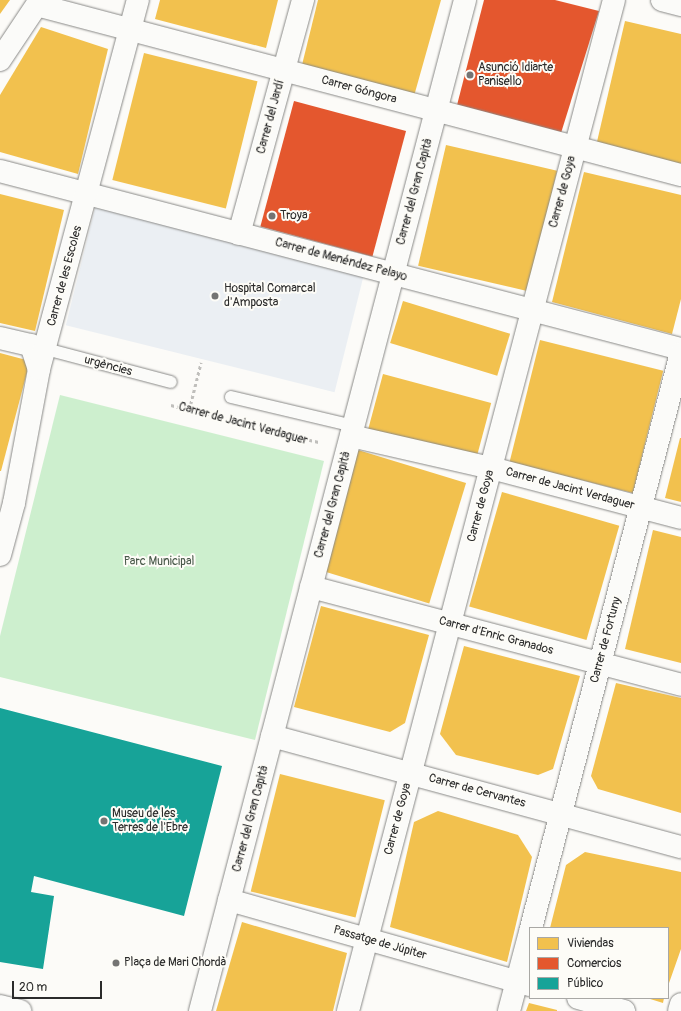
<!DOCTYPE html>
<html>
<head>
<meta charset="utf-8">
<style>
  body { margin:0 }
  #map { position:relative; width:681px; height:1011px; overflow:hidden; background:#fcfbf8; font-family:Pangolin,sans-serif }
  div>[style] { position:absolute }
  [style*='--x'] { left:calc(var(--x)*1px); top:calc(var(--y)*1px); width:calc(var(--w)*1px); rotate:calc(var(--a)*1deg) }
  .built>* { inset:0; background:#ebeff3; transform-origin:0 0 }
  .green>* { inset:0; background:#cdefce }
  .homes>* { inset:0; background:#f2c14e; transform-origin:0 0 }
  .shops>* { inset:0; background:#e4572e; transform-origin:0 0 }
  .public>* { inset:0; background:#17a398 }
  .path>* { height:2.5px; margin-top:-1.25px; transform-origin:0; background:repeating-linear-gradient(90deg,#c0bfbc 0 3px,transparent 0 6px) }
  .roads { filter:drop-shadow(0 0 1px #898987) drop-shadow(0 0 1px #898987) }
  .lane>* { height:12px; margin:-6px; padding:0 6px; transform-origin:6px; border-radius:6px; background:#fbfbf9 }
  .street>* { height:22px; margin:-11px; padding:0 11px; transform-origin:11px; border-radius:11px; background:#fbfbf9 }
  .dots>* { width:11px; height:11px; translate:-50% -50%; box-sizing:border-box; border:2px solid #fdfcf7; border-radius:50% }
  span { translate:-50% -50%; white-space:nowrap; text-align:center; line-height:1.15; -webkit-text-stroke:4px #fdfcf7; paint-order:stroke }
  .poi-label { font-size:12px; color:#2b2b2b }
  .left { translate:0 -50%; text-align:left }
  .street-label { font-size:12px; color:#2b2b2b }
  .park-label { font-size:12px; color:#4a5a4b }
  .legend { position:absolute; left:529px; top:927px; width:140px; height:72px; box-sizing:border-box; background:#fdfcf7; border:1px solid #a9a8a5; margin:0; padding:5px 7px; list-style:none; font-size:12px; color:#2b2b2b }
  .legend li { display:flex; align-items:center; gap:8px; height:20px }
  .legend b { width:20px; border:1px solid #a9a8a5 }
  .scale { position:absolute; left:12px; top:981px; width:90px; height:18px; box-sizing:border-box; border:2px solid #2b2b2b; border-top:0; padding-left:5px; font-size:12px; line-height:14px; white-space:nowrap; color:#2b2b2b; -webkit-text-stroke:3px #fdfcf7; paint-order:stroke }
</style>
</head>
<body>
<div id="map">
  <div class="built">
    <i style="left:97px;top:200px;width:277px;height:129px;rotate:14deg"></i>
  </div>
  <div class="green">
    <i style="clip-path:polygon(60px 395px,324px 461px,255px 740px,0 677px,0 636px)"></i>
  </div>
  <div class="homes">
    <i style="clip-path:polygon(0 0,10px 0,0 14px)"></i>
    <i style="clip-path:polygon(160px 0,278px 0,266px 48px,155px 19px)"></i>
    <i style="clip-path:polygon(318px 0,441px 0,414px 96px,301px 69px)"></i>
    <i style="clip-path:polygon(625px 21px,681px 34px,681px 165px,596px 146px)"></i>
    <i style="clip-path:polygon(41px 27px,108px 49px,78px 174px,0 152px,0 95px)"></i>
    <i style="left:144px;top:53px;width:117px;height:131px;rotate:14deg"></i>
    <i style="left:446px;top:145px;width:114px;height:124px;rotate:13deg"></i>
    <i style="clip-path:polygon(584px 172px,681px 195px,681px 299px,672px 334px,552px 302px)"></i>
    <i style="clip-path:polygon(0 194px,64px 210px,35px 331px,0 323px)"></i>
    <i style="left:403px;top:301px;width:112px;height:44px;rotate:17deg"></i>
    <i style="left:540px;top:340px;width:127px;height:126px;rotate:14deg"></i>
    <i style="clip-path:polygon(0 353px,30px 361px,1px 471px,0 471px)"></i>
    <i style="left:383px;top:374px;width:112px;height:57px;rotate:15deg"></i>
    <i style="clip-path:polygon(680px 438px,681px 438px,681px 502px,665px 498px)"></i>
    <i style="left:358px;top:450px;width:113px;height:126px;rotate:17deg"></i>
    <i style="left:502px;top:492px;width:122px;height:119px;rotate:16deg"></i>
    <i style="clip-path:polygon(653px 530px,681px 537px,681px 663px,625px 649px)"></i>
    <i style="clip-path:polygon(321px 606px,429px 635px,405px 723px,390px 732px,294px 707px)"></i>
    <i style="clip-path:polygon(464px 646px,580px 676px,553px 769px,538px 775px,456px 755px,440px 734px)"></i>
    <i style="clip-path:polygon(616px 683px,681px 698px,681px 813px,598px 789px,591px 776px)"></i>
    <i style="left:280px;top:774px;width:108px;height:121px;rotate:14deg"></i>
    <i style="clip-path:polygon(438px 811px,518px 835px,532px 857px,507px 962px,390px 927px,414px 822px)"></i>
    <i style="clip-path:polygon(585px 852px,681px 872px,681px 949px,668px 986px,668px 928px,550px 928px,566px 865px)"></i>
    <i style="clip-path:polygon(242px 922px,347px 953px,333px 1011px,216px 1011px)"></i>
    <i style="clip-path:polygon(647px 998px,664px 998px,663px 1003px)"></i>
    <i style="clip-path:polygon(529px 1003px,557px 1010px,557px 1011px,526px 1011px)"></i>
  </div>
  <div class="shops">
    <i style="clip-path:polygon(484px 0,555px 0,599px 11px,561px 133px,456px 109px)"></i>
    <i style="left:294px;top:101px;width:116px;height:130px;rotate:15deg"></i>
  </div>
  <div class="public">
    <i style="clip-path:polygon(0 708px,222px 766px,184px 916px,34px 876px,31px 892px,54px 896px,43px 969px,0 962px)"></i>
  </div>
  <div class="path">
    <i style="--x:171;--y:405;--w:52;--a:14.6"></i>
    <i style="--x:189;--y:410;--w:49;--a:-76"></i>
    <i style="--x:274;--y:432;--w:46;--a:12.5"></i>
  </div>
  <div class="roads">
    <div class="lane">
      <i style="--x:46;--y:349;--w:129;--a:14.8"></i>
      <i style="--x:231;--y:397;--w:126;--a:13.3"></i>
    </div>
    <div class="street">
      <i style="--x:662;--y:0;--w:20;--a:15"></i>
      <i style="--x:37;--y:5;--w:666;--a:14.79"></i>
      <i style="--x:0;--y:60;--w:72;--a:-56.3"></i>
      <i style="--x:0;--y:171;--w:704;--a:14.65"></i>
      <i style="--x:239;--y:234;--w:243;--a:-74.7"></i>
      <i style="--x:0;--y:338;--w:32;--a:13"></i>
      <i style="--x:31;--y:345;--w:25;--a:72"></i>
      <i style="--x:351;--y:436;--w:144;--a:12.9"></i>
      <i style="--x:491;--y:468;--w:196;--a:14.7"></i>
      <i style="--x:0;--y:555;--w:54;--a:-74.9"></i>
      <i style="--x:14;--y:503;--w:136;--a:-79.4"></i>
      <i style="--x:39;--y:369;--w:382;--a:-75"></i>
      <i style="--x:311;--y:587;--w:383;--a:14.8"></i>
      <i style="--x:272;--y:736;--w:424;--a:15.2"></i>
      <i style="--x:229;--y:900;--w:313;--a:15.8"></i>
      <i style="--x:531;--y:928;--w:594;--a:-75.38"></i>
      <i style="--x:578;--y:998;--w:48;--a:15.8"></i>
      <i style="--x:0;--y:1006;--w:21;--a:14"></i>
      <i style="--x:200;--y:1011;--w:1045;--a:-75.31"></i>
      <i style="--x:348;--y:1011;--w:1045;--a:-75.26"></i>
      <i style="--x:509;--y:1011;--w:82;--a:-75.1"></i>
      <i style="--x:679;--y:1011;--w:7;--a:-74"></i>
    </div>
  </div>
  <div class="dots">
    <i style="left:470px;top:75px;background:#747473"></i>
    <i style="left:272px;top:216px;background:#747473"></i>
    <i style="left:215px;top:296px;background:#747473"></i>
    <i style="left:104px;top:821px;background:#747473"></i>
    <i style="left:116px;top:963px;background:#747473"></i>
  </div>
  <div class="poi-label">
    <span class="left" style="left:478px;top:75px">Asunció Idiarte<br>Panisello</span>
    <span class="left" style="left:280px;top:216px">Troya</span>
    <span class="left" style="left:224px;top:296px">Hospital Comarcal<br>d'Amposta</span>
    <span class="left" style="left:112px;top:821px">Museu de les<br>Terres de l'Ebre</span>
    <span class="left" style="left:124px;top:963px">Plaça de Mari Chordà</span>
  </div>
  <div class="street-label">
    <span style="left:359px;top:90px;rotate:15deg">Carrer Góngora</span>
    <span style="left:271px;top:117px;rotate:-75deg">Carrer del Jardí</span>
    <span style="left:415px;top:192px;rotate:-75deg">Carrer del Gran Capità</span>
    <span style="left:563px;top:192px;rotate:-75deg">Carrer de Goya</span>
    <span style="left:341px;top:260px;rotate:15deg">Carrer de Menéndez Pelayo</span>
    <span style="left:65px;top:276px;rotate:-75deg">Carrer de les Escoles</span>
    <span style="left:108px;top:366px;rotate:15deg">urgències</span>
    <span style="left:243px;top:424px;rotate:15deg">Carrer de Jacint Verdaguer</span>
    <span style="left:570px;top:489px;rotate:15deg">Carrer de Jacint Verdaguer</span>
    <span style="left:333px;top:505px;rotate:-75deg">Carrer del Gran Capità</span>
    <span style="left:481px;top:506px;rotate:-75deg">Carrer de Goya</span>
    <span style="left:496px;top:636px;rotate:15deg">Carrer d'Enric Granados</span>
    <span style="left:606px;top:640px;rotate:-75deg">Carrer de Fortuny</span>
    <span style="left:477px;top:791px;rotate:15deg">Carrer de Cervantes</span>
    <span style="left:251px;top:819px;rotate:-75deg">Carrer del Gran Capità</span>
    <span style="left:398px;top:819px;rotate:-75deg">Carrer de Goya</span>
    <span style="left:380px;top:943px;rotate:16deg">Passatge de Júpiter</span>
  </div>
  <div class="park-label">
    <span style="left:159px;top:562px">Parc Municipal</span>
  </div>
  <ul class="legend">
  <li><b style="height:11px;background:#f2c14e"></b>Viviendas</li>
  <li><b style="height:11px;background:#e4572e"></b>Comercios</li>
  <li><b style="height:11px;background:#17a398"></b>Público</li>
  </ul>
  <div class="scale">20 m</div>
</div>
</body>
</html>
